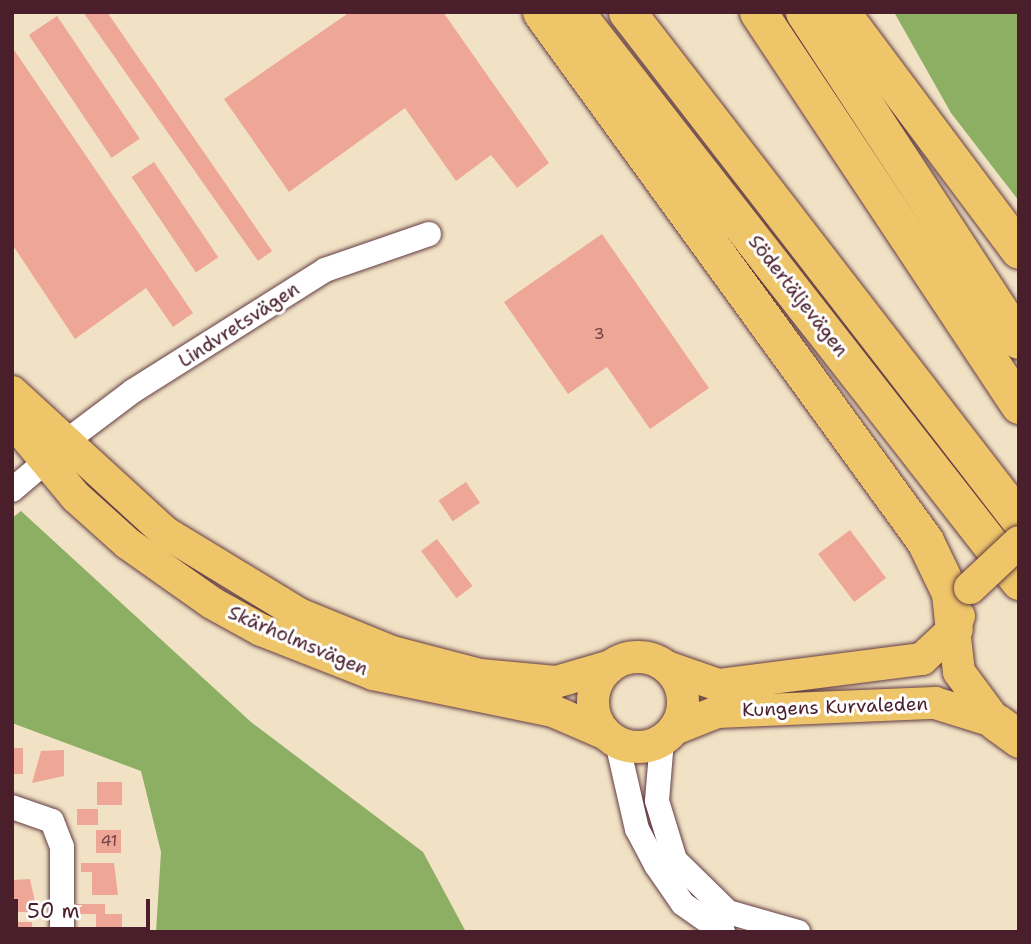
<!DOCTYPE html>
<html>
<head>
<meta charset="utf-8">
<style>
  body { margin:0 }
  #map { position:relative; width:1031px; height:944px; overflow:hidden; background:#f1e2c5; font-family:"Shantell Sans",sans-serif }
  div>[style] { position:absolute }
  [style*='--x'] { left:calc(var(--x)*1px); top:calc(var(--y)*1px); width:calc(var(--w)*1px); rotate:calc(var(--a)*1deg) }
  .forest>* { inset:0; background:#8caf63 }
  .building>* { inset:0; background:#eea696; transform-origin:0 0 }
  .roads { filter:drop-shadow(0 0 2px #633c42) drop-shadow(0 0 2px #633c42) }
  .minor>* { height:24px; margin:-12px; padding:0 12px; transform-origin:12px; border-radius:12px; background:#fff }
  .major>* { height:32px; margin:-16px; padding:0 16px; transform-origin:16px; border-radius:16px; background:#eec569 }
  .major>.ring { margin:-16px; padding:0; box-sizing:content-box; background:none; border:32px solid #eec569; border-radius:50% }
  .highway>* { height:37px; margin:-18.5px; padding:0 18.5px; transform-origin:18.5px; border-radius:18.5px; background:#eec569 }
  .bridges { filter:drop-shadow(0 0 2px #633c42) drop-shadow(0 0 2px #633c42) }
  .major-bridge>* { height:32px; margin:-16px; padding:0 16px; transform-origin:16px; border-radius:16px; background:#eec569 }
  span { translate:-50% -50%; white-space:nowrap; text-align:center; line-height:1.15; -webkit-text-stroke:6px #fff; paint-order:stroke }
  .number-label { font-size:16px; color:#734146 }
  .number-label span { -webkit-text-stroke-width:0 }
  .street-label { font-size:19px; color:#4a1f2b }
  .frame { position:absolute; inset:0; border:14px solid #4a1f2b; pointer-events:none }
  .scale { position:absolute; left:14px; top:899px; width:136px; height:32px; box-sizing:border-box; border:4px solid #4a1f2b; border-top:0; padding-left:9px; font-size:21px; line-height:24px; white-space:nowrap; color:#4a1f2b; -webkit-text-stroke:5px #fff; paint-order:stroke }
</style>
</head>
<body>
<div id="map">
  <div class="forest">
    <i style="clip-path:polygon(894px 12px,1019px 12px,1019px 201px,951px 113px)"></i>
    <i style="clip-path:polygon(21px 511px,251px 722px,423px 852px,466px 932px,156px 932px,161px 852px,141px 771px,12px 723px,12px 518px)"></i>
  </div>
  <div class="building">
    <i style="clip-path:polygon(83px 12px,107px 12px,272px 251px,258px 261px)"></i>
    <i style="clip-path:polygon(350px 12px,443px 12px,549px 163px,517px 188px,491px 155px,456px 181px,405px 108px,289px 192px,224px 99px)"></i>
    <i style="left:57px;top:16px;width:148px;height:34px;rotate:56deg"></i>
    <i style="clip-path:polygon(12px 47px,193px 313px,173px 327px,146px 288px,75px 339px,12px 244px)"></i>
    <i style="left:154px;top:162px;width:115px;height:27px;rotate:56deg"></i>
    <i style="clip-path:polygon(602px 234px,709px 388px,650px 429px,607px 367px,568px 394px,504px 302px)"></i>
    <i style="left:466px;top:482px;width:25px;height:33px;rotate:56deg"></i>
    <i style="left:850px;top:530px;width:60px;height:40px;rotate:53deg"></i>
    <i style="left:437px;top:539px;width:59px;height:20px;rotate:53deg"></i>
    <i style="left:12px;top:748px;width:11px;height:26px"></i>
    <i style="clip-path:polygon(64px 750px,64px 776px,32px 783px,41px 751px)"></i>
    <i style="left:97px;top:782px;width:25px;height:23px"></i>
    <i style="left:77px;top:809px;width:21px;height:16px"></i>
    <i style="left:96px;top:830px;width:25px;height:23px"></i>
    <i style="clip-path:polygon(81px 863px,114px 863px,118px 895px,92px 895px,92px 872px,81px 872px)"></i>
    <i style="clip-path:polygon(30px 879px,37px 912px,12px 912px,12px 880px)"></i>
    <i style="clip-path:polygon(76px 904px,105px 904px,105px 914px,122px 914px,122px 932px,96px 932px,96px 914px,76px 914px)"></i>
    <i style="left:12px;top:922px;width:20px;height:10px"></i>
  </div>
  <div class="roads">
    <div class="minor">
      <i style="--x:64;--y:443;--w:86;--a:-37"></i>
      <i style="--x:133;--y:391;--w:227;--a:-32.2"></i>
      <i style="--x:325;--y:270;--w:110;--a:-19.1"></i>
      <i style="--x:12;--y:490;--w:43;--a:-40.3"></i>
      <i style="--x:662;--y:740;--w:61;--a:94.7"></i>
      <i style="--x:657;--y:801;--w:62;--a:73"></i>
      <i style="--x:675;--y:860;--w:74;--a:44.5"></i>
      <i style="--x:728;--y:912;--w:73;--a:15.9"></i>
      <i style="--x:617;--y:742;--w:89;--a:77.1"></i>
      <i style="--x:637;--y:829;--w:41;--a:62.2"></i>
      <i style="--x:656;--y:865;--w:47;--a:55.3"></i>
      <i style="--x:683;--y:904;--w:49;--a:35"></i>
      <i style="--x:12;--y:807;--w:42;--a:19.3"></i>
      <i style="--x:52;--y:821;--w:28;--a:69"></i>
      <i style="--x:62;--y:847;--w:85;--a:90"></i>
    </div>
    <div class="major">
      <i style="--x:12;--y:392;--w:209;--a:42.5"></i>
      <i style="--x:166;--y:533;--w:156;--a:31.3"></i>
      <i style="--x:299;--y:614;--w:100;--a:22.2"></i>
      <i style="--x:392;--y:652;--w:91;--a:14.6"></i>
      <i style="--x:480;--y:675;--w:76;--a:5.3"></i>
      <i style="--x:556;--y:682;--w:57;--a:-16.2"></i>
      <i style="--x:12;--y:420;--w:100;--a:50.3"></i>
      <i style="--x:76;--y:497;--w:69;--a:42"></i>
      <i style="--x:127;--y:543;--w:104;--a:35.2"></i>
      <i style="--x:212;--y:603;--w:56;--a:28.9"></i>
      <i style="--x:261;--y:630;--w:120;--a:21.4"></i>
      <i style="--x:373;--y:674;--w:184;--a:11.6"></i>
      <i style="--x:553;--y:711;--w:58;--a:23.5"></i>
      <i style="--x:959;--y:616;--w:14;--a:111"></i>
      <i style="--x:954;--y:629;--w:43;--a:83.4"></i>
      <i style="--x:959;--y:672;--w:62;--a:53.5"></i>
      <i class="ring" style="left:593px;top:657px;width:58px;height:58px"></i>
      <i style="--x:667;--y:667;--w:54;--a:19.4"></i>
      <i style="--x:718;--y:685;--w:206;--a:-7.3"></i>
      <i style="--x:922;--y:659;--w:44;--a:-43.2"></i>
      <i style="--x:674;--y:729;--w:46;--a:-21.6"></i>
      <i style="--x:717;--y:712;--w:218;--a:-2.4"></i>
      <i style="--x:935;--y:703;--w:64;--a:17.3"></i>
    </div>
    <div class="highway">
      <i style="--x:541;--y:12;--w:654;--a:54.02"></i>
      <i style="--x:925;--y:541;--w:58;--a:64.3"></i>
      <i style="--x:950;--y:593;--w:36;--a:84"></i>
      <i style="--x:575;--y:12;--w:722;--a:52.03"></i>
      <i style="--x:627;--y:12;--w:641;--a:52.29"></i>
      <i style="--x:758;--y:12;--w:472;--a:56.4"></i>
      <i style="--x:804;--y:12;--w:392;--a:56.8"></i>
      <i style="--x:841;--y:12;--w:297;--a:53.2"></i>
      <i style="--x:996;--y:722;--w:29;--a:36"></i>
    </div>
  </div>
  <div class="bridges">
    <div class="major-bridge">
      <i style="--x:970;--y:588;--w:67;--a:-43.2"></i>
    </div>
  </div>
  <div class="number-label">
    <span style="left:599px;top:334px">3</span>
    <span style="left:109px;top:841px">41</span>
  </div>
  <div class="street-label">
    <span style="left:798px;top:296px;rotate:52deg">Södertäljevägen</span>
    <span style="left:239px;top:325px;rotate:-33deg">Lindvretsvägen</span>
    <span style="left:298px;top:641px;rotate:23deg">Skärholmsvägen</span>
    <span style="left:835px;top:707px;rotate:-2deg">Kungens Kurvaleden</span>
  </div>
  <div class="frame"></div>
  <div class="scale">50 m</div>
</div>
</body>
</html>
